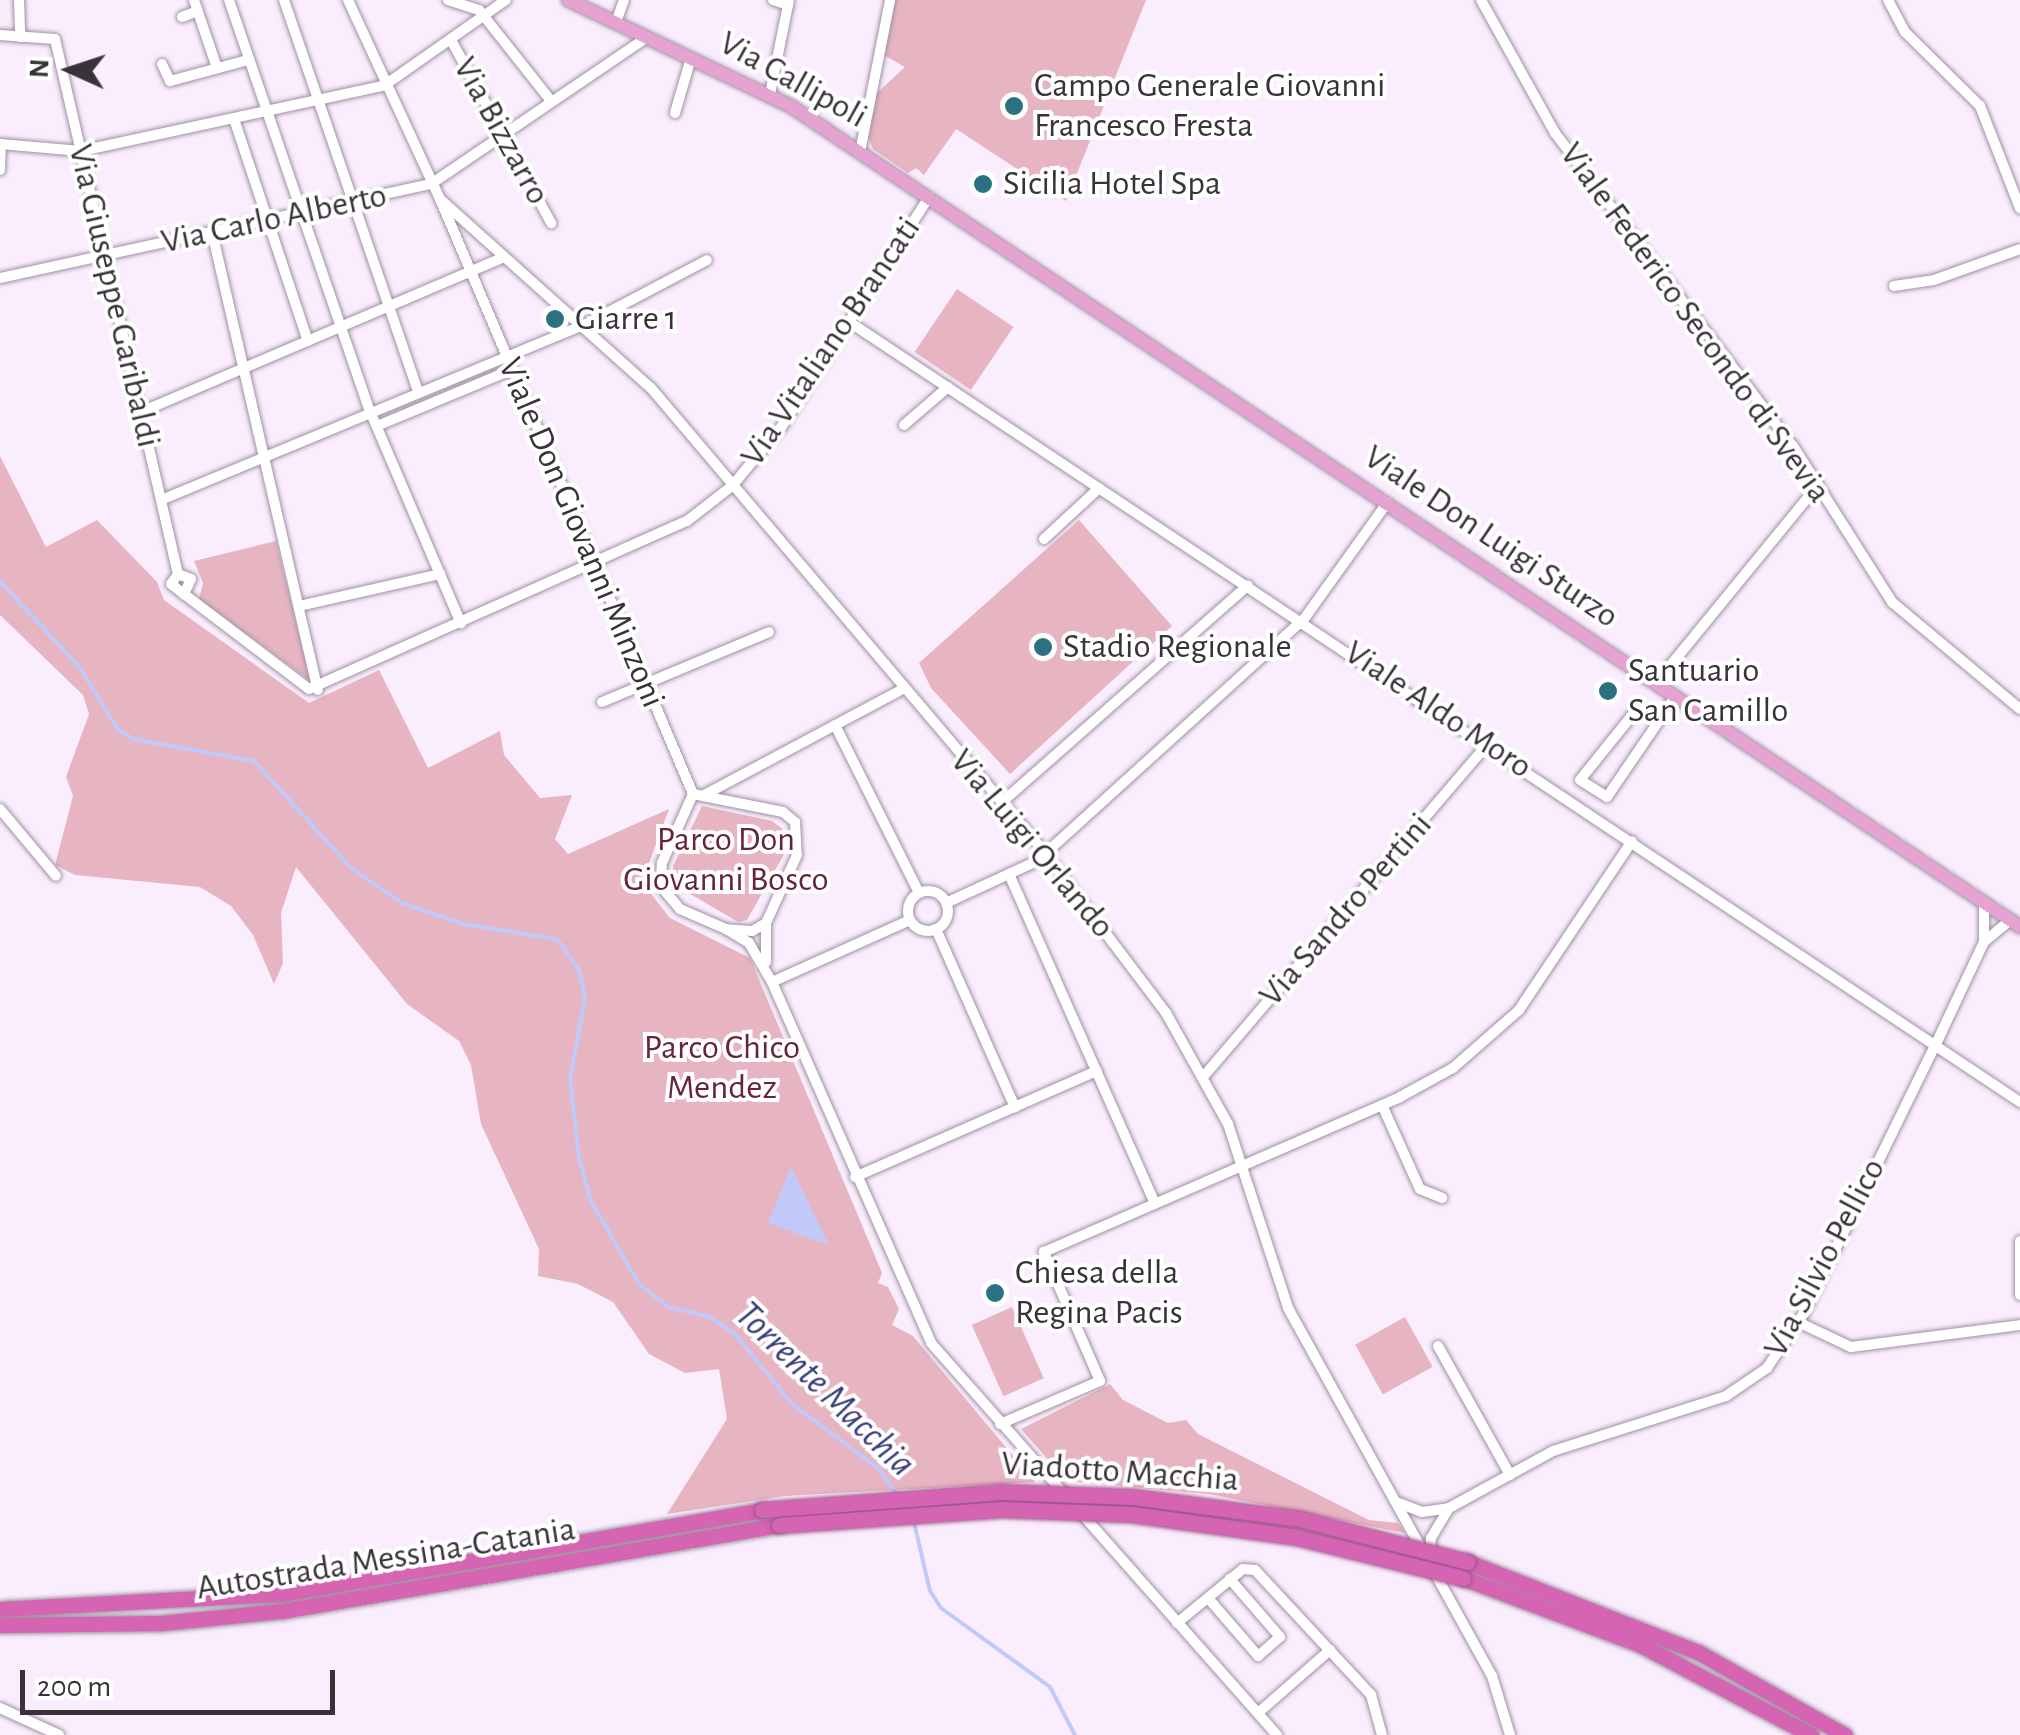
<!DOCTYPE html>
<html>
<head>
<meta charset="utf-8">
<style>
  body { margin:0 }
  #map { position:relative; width:2020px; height:1735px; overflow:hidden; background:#faedfd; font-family:"Alegreya Sans",sans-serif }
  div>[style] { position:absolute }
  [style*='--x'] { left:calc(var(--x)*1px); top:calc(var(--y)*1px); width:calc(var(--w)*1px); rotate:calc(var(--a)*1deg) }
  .green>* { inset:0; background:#e6b5c1; transform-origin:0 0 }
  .water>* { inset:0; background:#c1c9fb }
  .stream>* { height:4px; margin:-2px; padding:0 2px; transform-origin:2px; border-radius:2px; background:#c1c9fb }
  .roads { filter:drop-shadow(0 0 2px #9f91a3) drop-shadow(0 0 2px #9f91a3) }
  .minor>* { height:10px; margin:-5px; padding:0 5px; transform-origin:5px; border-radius:5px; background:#fff }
  .minor>.ring { margin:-5px; padding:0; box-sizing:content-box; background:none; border:10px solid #fff; border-radius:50% }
  .major>* { height:12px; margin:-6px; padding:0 6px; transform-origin:6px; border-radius:6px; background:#e6a2d1 }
  .highway>* { height:15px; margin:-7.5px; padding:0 7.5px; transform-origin:7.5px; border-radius:7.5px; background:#d564b2 }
  .bridges { filter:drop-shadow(0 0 2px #9e5288) drop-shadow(0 0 2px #9e5288) }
  .highway-bridge>* { height:15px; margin:-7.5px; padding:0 7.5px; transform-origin:7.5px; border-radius:7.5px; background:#d564b2 }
  .dots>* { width:28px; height:28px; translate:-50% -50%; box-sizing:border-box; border:5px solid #fff; border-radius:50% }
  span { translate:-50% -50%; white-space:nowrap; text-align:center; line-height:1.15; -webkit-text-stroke:8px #fff; paint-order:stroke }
  .street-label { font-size:35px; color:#383239 }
  .poi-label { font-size:35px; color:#383239 }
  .left { translate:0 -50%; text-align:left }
  .park-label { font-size:35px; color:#67233b }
  .water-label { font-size:38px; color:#393d78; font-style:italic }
  .north { position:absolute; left:20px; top:20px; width:100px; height:100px; -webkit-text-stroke:8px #fff; paint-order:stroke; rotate:273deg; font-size:28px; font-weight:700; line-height:40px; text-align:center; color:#383239 }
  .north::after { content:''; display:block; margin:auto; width:35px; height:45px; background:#383239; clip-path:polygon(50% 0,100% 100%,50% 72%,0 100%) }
  .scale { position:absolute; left:20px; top:1670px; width:315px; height:45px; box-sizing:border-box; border:5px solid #383239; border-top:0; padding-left:12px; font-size:30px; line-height:35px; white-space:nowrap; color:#383239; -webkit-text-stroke:8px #fff; paint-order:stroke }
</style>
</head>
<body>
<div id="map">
  <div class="green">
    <i style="clip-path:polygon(893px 0,1146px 0,1066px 201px,956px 129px,924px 175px,916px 168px,908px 173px,873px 149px,868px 136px,877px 93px,905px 67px,882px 54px)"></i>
    <i style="left:957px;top:289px;width:68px;height:76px;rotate:34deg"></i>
    <i style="clip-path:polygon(0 456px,46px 547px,97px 520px,157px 582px,164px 600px,309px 703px,379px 670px,428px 768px,500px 731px,504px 755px,540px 798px,572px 795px,555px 839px,568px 854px,669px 809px,648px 866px,652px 895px,670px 918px,750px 958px,882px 1273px,878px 1283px,888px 1287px,899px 1309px,892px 1325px,913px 1336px,1035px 1482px,785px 1496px,667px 1514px,727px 1419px,719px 1369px,685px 1373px,649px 1354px,613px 1302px,578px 1284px,538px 1276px,539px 1249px,481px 1124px,471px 1065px,459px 1041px,407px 1004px,296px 867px,281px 913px,283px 963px,274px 984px,253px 935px,231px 906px,200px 887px,75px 875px,55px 865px,73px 796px,66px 777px,89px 714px,83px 695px,0 615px)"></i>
    <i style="clip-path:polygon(1079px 520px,1172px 626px,1010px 774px,931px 688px,919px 663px)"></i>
    <i style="clip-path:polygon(276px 541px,310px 679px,309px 680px,199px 599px,203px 583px,194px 561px)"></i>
    <i style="clip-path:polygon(702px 806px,772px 821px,785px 831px,787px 849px,747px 920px,738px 922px,675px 885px,673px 866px)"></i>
    <i style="left:1012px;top:1307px;width:78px;height:44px;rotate:66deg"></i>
    <i style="left:1405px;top:1317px;width:57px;height:57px;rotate:61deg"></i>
    <i style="clip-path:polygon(1110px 1384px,1123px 1400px,1168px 1423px,1186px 1420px,1198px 1434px,1369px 1520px,1398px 1523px,1405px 1533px,1209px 1494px,1067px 1481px,1021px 1429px)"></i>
  </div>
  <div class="water">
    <i style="clip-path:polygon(791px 1167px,829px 1245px,768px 1223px)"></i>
  </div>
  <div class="stream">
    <i style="--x:0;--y:581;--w:118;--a:47.4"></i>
    <i style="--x:80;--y:668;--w:70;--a:58.3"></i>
    <i style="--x:117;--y:728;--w:19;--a:35"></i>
    <i style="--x:133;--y:739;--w:123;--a:10.3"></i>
    <i style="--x:254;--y:761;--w:144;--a:47.8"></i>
    <i style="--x:351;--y:868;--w:62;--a:34.5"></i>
    <i style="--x:402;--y:903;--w:65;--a:19"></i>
    <i style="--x:463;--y:924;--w:95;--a:9.1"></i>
    <i style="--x:557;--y:939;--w:38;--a:55"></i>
    <i style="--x:579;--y:970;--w:29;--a:78"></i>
    <i style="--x:585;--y:998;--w:81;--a:100.6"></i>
    <i style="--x:570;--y:1078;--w:81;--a:83.6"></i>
    <i style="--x:579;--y:1158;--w:45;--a:74.4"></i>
    <i style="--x:591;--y:1201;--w:96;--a:60"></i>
    <i style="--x:639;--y:1284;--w:37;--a:38"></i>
    <i style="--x:668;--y:1307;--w:43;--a:13.4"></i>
    <i style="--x:710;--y:1317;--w:30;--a:34"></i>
    <i style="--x:735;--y:1334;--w:90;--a:50.8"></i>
    <i style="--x:792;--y:1404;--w:107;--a:36.7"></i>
    <i style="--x:878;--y:1468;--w:32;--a:55"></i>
    <i style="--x:913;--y:1518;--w:75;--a:76.9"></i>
    <i style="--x:930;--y:1591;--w:20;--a:57"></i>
    <i style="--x:941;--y:1608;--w:135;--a:35.9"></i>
    <i style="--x:1050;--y:1687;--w:54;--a:62.5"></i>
  </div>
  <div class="roads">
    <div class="minor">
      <i style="--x:19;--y:0;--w:37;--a:88"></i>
      <i style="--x:194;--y:0;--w:72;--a:71.3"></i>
      <i style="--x:229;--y:0;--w:435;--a:71.1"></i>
      <i style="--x:370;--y:411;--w:231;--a:66.8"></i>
      <i style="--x:284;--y:0;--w:413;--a:71.1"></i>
      <i style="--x:348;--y:0;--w:219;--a:65.2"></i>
      <i style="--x:440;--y:199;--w:647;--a:66.96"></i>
      <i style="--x:448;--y:0;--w:33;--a:18"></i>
      <i style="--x:479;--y:10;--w:116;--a:51.6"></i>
      <i style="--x:773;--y:0;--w:16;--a:18"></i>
      <i style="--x:1481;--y:0;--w:152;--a:60.9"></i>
      <i style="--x:1555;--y:133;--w:393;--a:52.8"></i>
      <i style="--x:1793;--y:446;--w:185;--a:57.6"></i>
      <i style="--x:1892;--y:602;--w:167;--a:39.9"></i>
      <i style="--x:1888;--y:0;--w:36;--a:62"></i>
      <i style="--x:1905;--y:32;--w:105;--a:44.6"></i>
      <i style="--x:1980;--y:106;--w:110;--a:68.6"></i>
      <i style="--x:182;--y:17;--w:17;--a:-21"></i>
      <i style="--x:616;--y:22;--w:23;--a:-70"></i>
      <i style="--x:0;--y:35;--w:55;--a:4.2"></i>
      <i style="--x:55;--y:39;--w:531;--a:77.06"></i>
      <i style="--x:174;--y:557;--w:17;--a:77"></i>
      <i style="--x:178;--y:574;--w:14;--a:21"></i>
      <i style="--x:191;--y:579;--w:17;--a:115"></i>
      <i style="--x:184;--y:594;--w:157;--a:37.2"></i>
      <i style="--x:309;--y:689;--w:414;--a:-24"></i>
      <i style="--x:687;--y:521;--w:57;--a:-37.9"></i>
      <i style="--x:732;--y:486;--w:78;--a:-50.2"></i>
      <i style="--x:782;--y:426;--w:272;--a:-57.3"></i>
      <i style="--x:451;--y:40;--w:209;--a:61.3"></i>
      <i style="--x:162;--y:64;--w:19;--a:65"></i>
      <i style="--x:170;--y:81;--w:81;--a:-15.1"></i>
      <i style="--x:770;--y:94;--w:96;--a:-78.6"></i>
      <i style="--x:675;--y:113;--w:57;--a:-73.8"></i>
      <i style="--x:234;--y:119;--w:234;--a:71.6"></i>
      <i style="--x:0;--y:144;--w:81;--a:4.9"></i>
      <i style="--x:81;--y:151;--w:311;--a:-12.2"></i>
      <i style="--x:385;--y:85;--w:148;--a:-35.1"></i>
      <i style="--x:860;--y:152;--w:155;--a:-78.8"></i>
      <i style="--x:0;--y:170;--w:26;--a:-88"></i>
      <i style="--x:440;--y:199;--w:283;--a:41.9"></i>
      <i style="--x:651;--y:388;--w:609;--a:49.72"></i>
      <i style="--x:1045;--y:853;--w:201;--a:52.9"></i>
      <i style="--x:1166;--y:1013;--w:127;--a:60.8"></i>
      <i style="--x:1228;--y:1124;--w:194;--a:71.9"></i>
      <i style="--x:1288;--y:1308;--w:421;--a:61"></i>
      <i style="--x:1492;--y:1676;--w:62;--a:73"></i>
      <i style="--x:212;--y:232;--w:470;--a:77"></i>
      <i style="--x:0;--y:278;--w:441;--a:-12.3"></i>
      <i style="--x:431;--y:184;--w:261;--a:-34.2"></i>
      <i style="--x:1894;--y:286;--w:40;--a:-8.5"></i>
      <i style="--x:1934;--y:280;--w:91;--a:-19.8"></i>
      <i style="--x:851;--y:323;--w:1405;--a:33.68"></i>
      <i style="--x:141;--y:412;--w:392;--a:-23.1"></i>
      <i style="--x:904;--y:425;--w:58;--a:-40.8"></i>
      <i style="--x:377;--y:426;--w:145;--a:-22.7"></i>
      <i style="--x:161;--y:500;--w:456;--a:-22.5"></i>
      <i style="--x:582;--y:326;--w:141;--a:-27.8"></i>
      <i style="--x:1044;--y:539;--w:75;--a:-42.8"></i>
      <i style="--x:178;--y:574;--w:12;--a:125"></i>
      <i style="--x:171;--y:584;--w:16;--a:38"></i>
      <i style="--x:299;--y:606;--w:145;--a:-12.8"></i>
      <i style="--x:1656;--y:683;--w:256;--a:-50.7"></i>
      <i style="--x:602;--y:702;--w:181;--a:-22.7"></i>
      <i style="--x:1638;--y:708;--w:92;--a:128.9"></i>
      <i style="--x:1580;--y:780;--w:32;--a:32"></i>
      <i style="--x:1607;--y:797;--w:122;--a:-55.7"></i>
      <i style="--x:835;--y:725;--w:188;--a:63.4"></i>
      <i style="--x:693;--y:794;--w:92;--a:11.3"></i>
      <i style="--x:783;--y:812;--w:16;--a:40"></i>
      <i style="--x:795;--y:822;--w:33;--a:87"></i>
      <i style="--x:797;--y:855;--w:75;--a:114.5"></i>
      <i style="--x:766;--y:923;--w:16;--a:150"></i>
      <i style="--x:752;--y:931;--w:26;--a:-176"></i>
      <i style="--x:726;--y:929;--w:50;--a:-156.5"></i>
      <i style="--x:680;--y:909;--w:30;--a:-130"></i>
      <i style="--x:661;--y:886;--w:23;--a:-88"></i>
      <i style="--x:662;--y:863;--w:76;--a:-65.8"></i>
      <i style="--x:706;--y:794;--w:221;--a:-28.1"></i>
      <i style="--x:1001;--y:803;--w:329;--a:-41.4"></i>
      <i style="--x:0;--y:809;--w:87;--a:50.1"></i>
      <i style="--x:1009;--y:874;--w:360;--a:66.1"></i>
      <i class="ring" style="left:908px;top:891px;width:30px;height:30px"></i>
      <i style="--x:946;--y:903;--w:100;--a:-24.8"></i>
      <i style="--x:1037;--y:861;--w:360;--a:-42.2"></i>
      <i style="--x:1304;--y:619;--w:143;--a:-54.4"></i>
      <i style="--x:726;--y:929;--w:27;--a:31"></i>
      <i style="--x:749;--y:943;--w:45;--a:59.5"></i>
      <i style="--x:772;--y:982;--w:394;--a:66.2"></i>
      <i style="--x:931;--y:1343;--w:523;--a:48.57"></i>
      <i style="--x:936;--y:929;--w:195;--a:66.1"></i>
      <i style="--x:1984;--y:942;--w:34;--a:-40"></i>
      <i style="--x:766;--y:962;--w:39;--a:-90"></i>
      <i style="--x:772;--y:982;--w:151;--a:-24.2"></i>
      <i style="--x:1204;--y:1076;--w:437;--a:-49.5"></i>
      <i style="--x:1382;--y:1105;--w:92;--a:65.7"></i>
      <i style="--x:1420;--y:1189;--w:24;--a:22"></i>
      <i style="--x:855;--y:1177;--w:264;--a:-23.7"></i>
      <i style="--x:2020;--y:1241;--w:54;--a:90"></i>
      <i style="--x:1798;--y:1322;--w:59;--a:25.3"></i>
      <i style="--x:1851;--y:1347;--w:170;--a:-7.4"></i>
      <i style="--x:1438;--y:1346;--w:148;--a:60.8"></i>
      <i style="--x:1000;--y:1424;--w:109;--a:-23.3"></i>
      <i style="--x:1100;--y:1381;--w:141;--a:-113.5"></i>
      <i style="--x:1044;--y:1252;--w:388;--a:-23.5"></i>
      <i style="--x:1400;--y:1097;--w:60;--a:-28.7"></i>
      <i style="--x:1453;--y:1068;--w:88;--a:-41.3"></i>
      <i style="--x:1519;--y:1010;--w:203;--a:-56.2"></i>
      <i style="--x:1396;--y:1502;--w:28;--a:21"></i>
      <i style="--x:1422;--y:1512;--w:27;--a:-8"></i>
      <i style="--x:1449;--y:1508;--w:119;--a:-28.7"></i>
      <i style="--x:1553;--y:1451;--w:182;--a:-17.6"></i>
      <i style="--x:1726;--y:1396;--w:50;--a:-34.3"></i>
      <i style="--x:1767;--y:1368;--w:66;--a:-56.1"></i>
      <i style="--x:1804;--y:1313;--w:297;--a:-63.9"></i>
      <i style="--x:1935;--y:1046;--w:115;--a:-64.8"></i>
      <i style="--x:1984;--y:942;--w:39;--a:-90"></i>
      <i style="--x:1429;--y:1557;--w:19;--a:-84"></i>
      <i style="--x:1431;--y:1538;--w:35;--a:-59"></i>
      <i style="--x:1208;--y:1598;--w:77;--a:49.2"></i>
      <i style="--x:1258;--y:1656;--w:29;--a:-41"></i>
      <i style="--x:1280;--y:1637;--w:77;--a:-130.8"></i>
      <i style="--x:1177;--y:1623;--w:85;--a:-39.3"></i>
      <i style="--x:1243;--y:1569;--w:12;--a:5"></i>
      <i style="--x:1255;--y:1570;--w:171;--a:47.1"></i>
      <i style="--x:1371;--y:1695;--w:41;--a:74.6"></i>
      <i style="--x:0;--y:1708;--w:65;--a:24.6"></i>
      <i style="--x:1258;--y:1713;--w:96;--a:-41.2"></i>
    </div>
    <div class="major">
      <i style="--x:568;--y:0;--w:248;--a:25.5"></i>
      <i style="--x:792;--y:107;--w:1477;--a:33.73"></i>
    </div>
    <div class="highway">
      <i style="--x:1468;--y:1562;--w:247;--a:21.4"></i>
      <i style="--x:1698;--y:1652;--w:169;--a:29.5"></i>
      <i style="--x:1463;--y:1578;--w:188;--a:20.6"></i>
      <i style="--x:1639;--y:1644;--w:195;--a:27.9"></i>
      <i style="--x:0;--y:1609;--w:281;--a:-3.1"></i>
      <i style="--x:281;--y:1594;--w:488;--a:-9.9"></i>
      <i style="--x:0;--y:1625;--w:161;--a:-0.7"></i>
      <i style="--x:161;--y:1623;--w:122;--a:-5.7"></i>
      <i style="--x:282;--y:1611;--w:504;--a:-9.82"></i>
    </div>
  </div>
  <div class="bridges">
    <div class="highway-bridge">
      <i style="--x:762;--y:1510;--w:238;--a:-4.3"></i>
      <i style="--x:999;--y:1492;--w:134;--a:2.1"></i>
      <i style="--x:1133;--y:1497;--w:168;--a:7.5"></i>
      <i style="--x:1300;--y:1519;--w:173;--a:14.4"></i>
      <i style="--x:779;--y:1525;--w:223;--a:-4.1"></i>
      <i style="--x:1001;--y:1509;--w:131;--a:2.2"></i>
      <i style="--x:1132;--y:1514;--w:167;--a:7.9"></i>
      <i style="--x:1297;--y:1537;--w:171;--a:13.9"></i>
    </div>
  </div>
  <div class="dots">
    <i style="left:1014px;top:106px;background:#2c7180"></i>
    <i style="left:983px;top:184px;background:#2c7180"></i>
    <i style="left:555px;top:319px;background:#2c7180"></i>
    <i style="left:1043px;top:647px;background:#2c7180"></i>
    <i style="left:1608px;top:691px;background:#2c7180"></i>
    <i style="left:995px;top:1293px;background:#2c7180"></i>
  </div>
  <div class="street-label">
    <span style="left:793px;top:80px;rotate:29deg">Via Callipoli</span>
    <span style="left:501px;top:131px;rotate:61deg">Via Bizzarro</span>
    <span style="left:274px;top:219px;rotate:-12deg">Via Carlo Alberto</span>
    <span style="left:114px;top:296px;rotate:77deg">Via Giuseppe Garibaldi</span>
    <span style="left:1695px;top:323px;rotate:54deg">Viale Federico Secondo di Svevia</span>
    <span style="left:831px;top:342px;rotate:-56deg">Via Vitaliano Brancati</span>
    <span style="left:581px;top:533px;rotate:67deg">Viale Don Giovanni Minzoni</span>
    <span style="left:1491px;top:537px;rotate:34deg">Viale Don Luigi Sturzo</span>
    <span style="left:1438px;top:710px;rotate:34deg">Viale Aldo Moro</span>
    <span style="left:1032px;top:844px;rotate:50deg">Via Luigi Orlando</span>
    <span style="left:1346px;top:910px;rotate:-49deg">Via Sandro Pertini</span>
    <span style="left:1825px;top:1258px;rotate:-62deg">Via Silvio Pellico</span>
    <span style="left:1120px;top:1472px;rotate:4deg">Viadotto Macchia</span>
    <span style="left:386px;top:1559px;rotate:-9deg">Autostrada Messina-Catania</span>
  </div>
  <div class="poi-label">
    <span class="left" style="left:1034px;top:106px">Campo Generale Giovanni<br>Francesco Fresta</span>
    <span class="left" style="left:1003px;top:184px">Sicilia Hotel Spa</span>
    <span class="left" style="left:575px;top:319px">Giarre 1</span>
    <span class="left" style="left:1063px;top:647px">Stadio Regionale</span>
    <span class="left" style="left:1628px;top:691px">Santuario<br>San Camillo</span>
    <span class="left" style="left:1015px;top:1293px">Chiesa della<br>Regina Pacis</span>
  </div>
  <div class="park-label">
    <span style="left:726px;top:860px">Parco Don<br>Giovanni Bosco</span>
    <span style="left:722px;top:1068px">Parco Chico<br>Mendez</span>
  </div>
  <div class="water-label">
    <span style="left:824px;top:1390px;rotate:44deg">Torrente Macchia</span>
  </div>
  <div class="north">N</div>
  <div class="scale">200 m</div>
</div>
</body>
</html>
